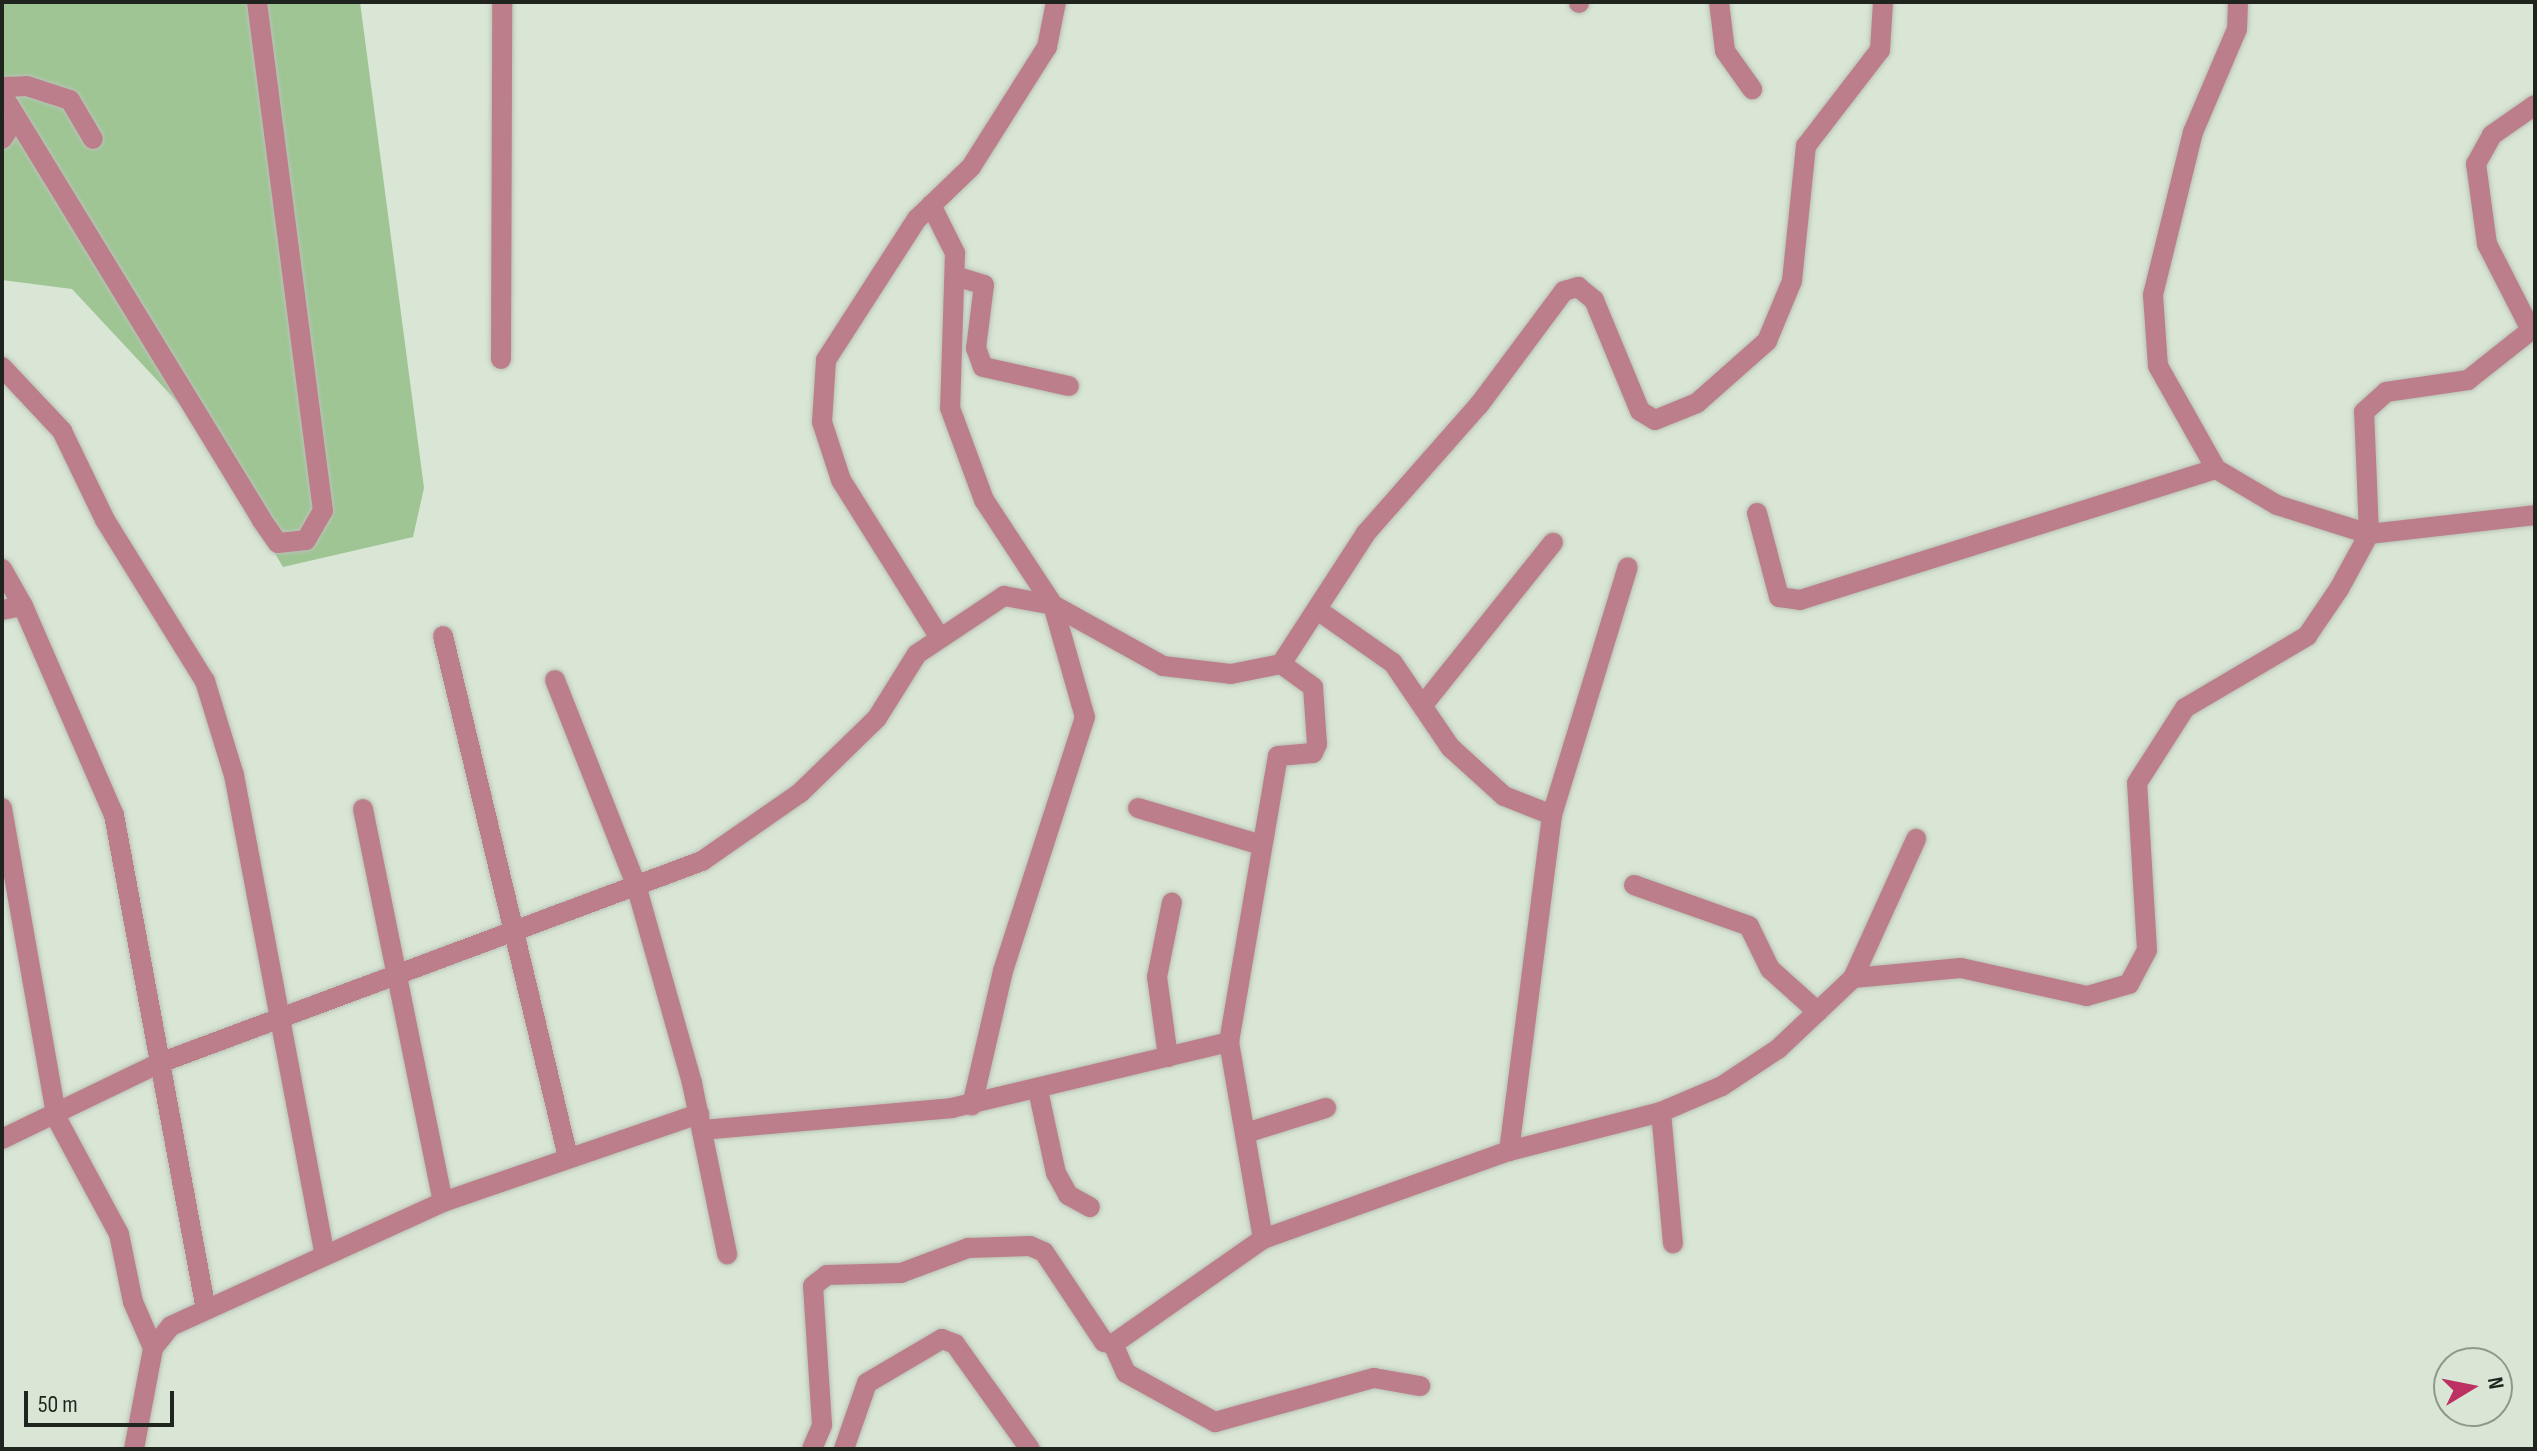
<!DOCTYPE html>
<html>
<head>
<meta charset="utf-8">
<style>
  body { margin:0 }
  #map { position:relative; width:2537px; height:1451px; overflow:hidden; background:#d9e5d5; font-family:"Sofia Sans Condensed",sans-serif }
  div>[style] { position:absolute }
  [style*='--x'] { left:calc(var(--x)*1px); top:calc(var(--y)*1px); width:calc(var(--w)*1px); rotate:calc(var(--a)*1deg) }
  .green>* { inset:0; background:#9ec593 }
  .roads { filter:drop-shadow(0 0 2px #b8c2b4) drop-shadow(0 0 2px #b8c2b4) }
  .minor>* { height:20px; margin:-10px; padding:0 10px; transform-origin:10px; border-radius:10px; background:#bd7e8c }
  span { translate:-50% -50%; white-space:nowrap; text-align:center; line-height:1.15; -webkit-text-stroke:6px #d9e5d5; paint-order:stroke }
  .frame { position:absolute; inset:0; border:4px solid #1f241e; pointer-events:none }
  .north { position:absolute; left:2433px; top:1347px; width:80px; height:80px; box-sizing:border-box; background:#d9e5d5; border:2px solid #8f988c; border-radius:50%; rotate:80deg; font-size:22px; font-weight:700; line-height:32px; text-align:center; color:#1f241e }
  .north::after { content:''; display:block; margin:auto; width:28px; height:36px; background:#bd3062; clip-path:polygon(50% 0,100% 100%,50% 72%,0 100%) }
  .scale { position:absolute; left:24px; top:1391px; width:150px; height:36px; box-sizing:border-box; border:4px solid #1f241e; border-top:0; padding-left:10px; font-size:24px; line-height:28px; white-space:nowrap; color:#1f241e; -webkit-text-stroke:6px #d9e5d5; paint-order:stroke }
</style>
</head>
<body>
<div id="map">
  <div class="green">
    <i style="clip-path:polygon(2px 2px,360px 2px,424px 488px,413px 537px,283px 567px,197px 423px,72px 289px,2px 280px)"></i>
  </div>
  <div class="roads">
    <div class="minor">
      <i style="--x:1579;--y:2;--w:1;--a:90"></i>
      <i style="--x:1719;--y:2;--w:49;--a:83"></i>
      <i style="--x:1725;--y:51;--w:47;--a:54.6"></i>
      <i style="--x:2238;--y:2;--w:27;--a:92"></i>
      <i style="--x:2237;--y:29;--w:112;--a:113.1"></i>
      <i style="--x:2193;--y:132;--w:168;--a:103.8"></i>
      <i style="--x:2153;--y:295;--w:71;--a:86"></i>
      <i style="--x:2158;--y:366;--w:118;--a:60.6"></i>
      <i style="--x:2216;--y:469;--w:71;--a:30.5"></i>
      <i style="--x:2277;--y:505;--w:96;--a:17.5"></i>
      <i style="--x:2369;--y:534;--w:167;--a:-6.5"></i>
      <i style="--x:2;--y:87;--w:25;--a:-2"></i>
      <i style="--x:27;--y:86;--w:45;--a:18"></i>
      <i style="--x:70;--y:100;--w:45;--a:59.5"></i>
      <i style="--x:2;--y:94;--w:498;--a:58.6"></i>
      <i style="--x:261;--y:519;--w:29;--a:55"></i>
      <i style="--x:278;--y:543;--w:28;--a:-6"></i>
      <i style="--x:306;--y:540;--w:34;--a:-60"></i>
      <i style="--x:323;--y:511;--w:513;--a:-97.39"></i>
      <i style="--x:2;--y:139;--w:25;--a:-56"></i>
      <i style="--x:931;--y:205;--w:54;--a:63.4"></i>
      <i style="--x:955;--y:253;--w:155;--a:91.8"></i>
      <i style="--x:950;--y:408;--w:98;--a:69.7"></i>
      <i style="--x:984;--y:500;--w:126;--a:56.7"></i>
      <i style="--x:1053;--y:605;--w:116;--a:74.1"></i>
      <i style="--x:1085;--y:717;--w:267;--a:107.9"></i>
      <i style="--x:1003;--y:971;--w:138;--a:103"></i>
      <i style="--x:955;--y:276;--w:30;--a:17"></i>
      <i style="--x:984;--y:285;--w:64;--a:97.2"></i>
      <i style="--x:976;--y:348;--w:20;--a:70"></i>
      <i style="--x:983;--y:367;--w:88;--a:12.5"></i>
      <i style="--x:501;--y:359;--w:357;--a:-89.8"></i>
      <i style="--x:2;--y:367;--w:88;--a:46.8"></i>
      <i style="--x:62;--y:431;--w:99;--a:64.2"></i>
      <i style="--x:105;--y:520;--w:190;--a:58.2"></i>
      <i style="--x:205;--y:681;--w:98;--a:72.9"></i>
      <i style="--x:234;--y:775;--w:485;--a:79.3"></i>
      <i style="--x:1757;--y:513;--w:87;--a:75.3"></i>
      <i style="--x:1779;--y:597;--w:21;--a:8"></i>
      <i style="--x:1800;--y:600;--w:436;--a:-17.5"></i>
      <i style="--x:2;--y:569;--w:43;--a:60.4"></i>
      <i style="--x:2;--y:610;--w:21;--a:-11"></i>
      <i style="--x:23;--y:606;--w:228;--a:66.5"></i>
      <i style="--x:114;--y:815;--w:503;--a:79.47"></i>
      <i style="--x:1319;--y:611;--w:90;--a:35.1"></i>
      <i style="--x:1393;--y:663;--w:102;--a:55.8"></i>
      <i style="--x:1450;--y:747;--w:73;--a:42.2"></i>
      <i style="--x:1504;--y:796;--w:52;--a:21.6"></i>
      <i style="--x:1552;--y:815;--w:259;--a:-73"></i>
      <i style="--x:443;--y:636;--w:536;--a:76.51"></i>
      <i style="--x:940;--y:638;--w:186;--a:-122.1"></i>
      <i style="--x:841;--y:480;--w:61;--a:-108.1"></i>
      <i style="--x:822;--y:422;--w:62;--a:-86.3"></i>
      <i style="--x:826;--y:360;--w:168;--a:-57.2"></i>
      <i style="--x:917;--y:219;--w:75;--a:-43.9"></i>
      <i style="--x:971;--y:167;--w:142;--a:-57.7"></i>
      <i style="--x:1047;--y:47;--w:46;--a:-78.7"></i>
      <i style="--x:555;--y:680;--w:220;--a:68.4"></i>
      <i style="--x:636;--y:885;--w:206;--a:74.2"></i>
      <i style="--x:692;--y:1083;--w:175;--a:78.4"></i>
      <i style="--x:1423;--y:705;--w:208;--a:-51.3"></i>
      <i style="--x:2;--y:808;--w:316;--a:80"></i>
      <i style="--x:57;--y:1119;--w:131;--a:61.7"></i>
      <i style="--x:119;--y:1234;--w:69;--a:78.4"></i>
      <i style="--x:133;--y:1302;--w:50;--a:66.5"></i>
      <i style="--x:1138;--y:808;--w:128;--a:16.7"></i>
      <i style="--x:363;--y:809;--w:401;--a:78.5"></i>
      <i style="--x:1634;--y:885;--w:122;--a:19.6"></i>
      <i style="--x:1749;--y:926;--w:48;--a:64"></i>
      <i style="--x:1770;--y:969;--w:64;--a:41.9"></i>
      <i style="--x:1853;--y:978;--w:153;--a:-65.6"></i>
      <i style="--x:1168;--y:1057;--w:81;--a:-97.8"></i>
      <i style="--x:1157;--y:977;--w:76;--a:-78.7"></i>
      <i style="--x:1038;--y:1090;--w:85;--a:77.8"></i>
      <i style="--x:1056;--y:1173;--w:25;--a:61"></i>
      <i style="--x:1068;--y:1195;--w:25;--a:29"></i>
      <i style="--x:1661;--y:1112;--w:132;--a:84.8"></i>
      <i style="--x:702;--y:1130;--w:251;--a:-5"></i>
      <i style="--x:952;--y:1108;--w:285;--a:-13.4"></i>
      <i style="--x:1246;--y:1133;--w:84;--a:-17.4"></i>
      <i style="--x:2;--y:1139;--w:172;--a:-25.8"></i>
      <i style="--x:157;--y:1064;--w:582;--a:-20.43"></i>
      <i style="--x:702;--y:861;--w:119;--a:-34.8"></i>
      <i style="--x:800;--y:793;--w:107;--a:-44.2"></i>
      <i style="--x:877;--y:718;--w:75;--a:-58"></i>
      <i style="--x:917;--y:654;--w:105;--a:-33.7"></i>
      <i style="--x:1004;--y:596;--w:50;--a:10.4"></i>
      <i style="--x:1053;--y:605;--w:126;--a:29"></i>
      <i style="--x:1163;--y:666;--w:68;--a:6.7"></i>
      <i style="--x:1231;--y:674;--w:51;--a:-11.3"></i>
      <i style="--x:1281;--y:664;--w:156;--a:-57"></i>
      <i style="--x:1366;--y:533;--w:171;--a:-48.6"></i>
      <i style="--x:1479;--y:405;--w:142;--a:-53.3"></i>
      <i style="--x:1564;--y:291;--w:15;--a:-16"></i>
      <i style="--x:1578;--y:287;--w:21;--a:39"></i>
      <i style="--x:1594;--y:300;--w:120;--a:67.5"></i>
      <i style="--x:1640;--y:411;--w:17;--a:31"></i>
      <i style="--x:1655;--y:420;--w:45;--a:-22"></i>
      <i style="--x:1697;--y:403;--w:94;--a:-41.5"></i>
      <i style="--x:1767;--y:341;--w:65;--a:-67.4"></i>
      <i style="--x:1792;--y:281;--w:136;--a:-84.1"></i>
      <i style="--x:1806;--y:146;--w:121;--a:-52.4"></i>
      <i style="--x:1880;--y:50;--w:48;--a:-86.4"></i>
      <i style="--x:1509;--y:1151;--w:157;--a:-14.4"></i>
      <i style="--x:1661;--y:1112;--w:66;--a:-23.1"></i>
      <i style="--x:1722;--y:1086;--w:67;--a:-33.5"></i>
      <i style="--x:1778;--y:1049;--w:103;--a:-43.4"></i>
      <i style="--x:1853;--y:978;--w:108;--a:-5.3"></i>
      <i style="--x:1961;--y:968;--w:129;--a:12.5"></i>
      <i style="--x:2087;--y:996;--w:44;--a:-15.9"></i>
      <i style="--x:2129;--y:984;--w:38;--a:-62"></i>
      <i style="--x:2147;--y:950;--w:167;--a:-93.4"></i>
      <i style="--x:2137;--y:783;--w:89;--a:-57.4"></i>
      <i style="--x:2185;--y:708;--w:142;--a:-30.5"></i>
      <i style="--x:2307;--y:636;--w:57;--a:-55.8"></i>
      <i style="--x:2339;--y:589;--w:63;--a:-61.4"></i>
      <i style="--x:2369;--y:534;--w:122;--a:-92.3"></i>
      <i style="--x:2364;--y:412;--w:30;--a:-42"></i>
      <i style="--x:2386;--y:392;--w:83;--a:-8.3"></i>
      <i style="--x:2468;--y:380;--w:80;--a:-38.4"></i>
      <i style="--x:2531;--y:330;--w:97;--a:-117.1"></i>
      <i style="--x:2487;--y:244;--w:81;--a:-97.8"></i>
      <i style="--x:2476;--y:164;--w:33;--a:-61"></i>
      <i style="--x:2492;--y:135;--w:52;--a:-34.9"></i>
      <i style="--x:1263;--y:1239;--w:261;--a:-19.7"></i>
      <i style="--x:1509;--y:1151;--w:339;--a:-82.7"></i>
      <i style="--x:1113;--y:1344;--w:32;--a:66"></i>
      <i style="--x:1126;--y:1373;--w:102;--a:28.8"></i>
      <i style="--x:1215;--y:1422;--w:165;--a:-15.5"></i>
      <i style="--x:1374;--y:1378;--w:47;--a:9.9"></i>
      <i style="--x:134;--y:1449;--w:103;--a:-79.3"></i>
      <i style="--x:153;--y:1348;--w:28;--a:-51"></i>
      <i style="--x:171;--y:1326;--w:299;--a:-24.5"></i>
      <i style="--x:443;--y:1202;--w:271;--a:-19"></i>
      <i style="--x:812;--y:1449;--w:26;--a:-67"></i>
      <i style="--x:822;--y:1425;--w:139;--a:-93.7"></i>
      <i style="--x:813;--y:1286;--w:18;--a:-38"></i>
      <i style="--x:827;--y:1275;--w:74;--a:-1.5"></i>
      <i style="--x:901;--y:1273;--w:72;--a:-20.5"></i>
      <i style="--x:968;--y:1248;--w:62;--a:-1.8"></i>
      <i style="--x:1030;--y:1246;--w:15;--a:23"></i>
      <i style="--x:1044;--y:1252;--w:108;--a:56.3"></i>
      <i style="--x:1104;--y:1342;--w:9;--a:13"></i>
      <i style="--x:1113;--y:1344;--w:183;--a:-35"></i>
      <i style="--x:1263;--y:1239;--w:200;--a:-99.8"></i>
      <i style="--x:1229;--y:1042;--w:290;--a:-80.3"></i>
      <i style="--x:1278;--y:756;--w:35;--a:-5"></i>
      <i style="--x:1313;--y:753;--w:10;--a:-66"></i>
      <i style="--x:1317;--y:744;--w:57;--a:-94"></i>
      <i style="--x:1313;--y:687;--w:39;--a:-144"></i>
      <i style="--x:844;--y:1449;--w:70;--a:-70.8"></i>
      <i style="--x:867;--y:1383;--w:87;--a:-30.4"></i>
      <i style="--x:942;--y:1339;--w:14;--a:21"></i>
      <i style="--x:955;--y:1344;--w:129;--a:54.5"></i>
    </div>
  </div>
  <div class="frame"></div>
  <div class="north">N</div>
  <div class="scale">50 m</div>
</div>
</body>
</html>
